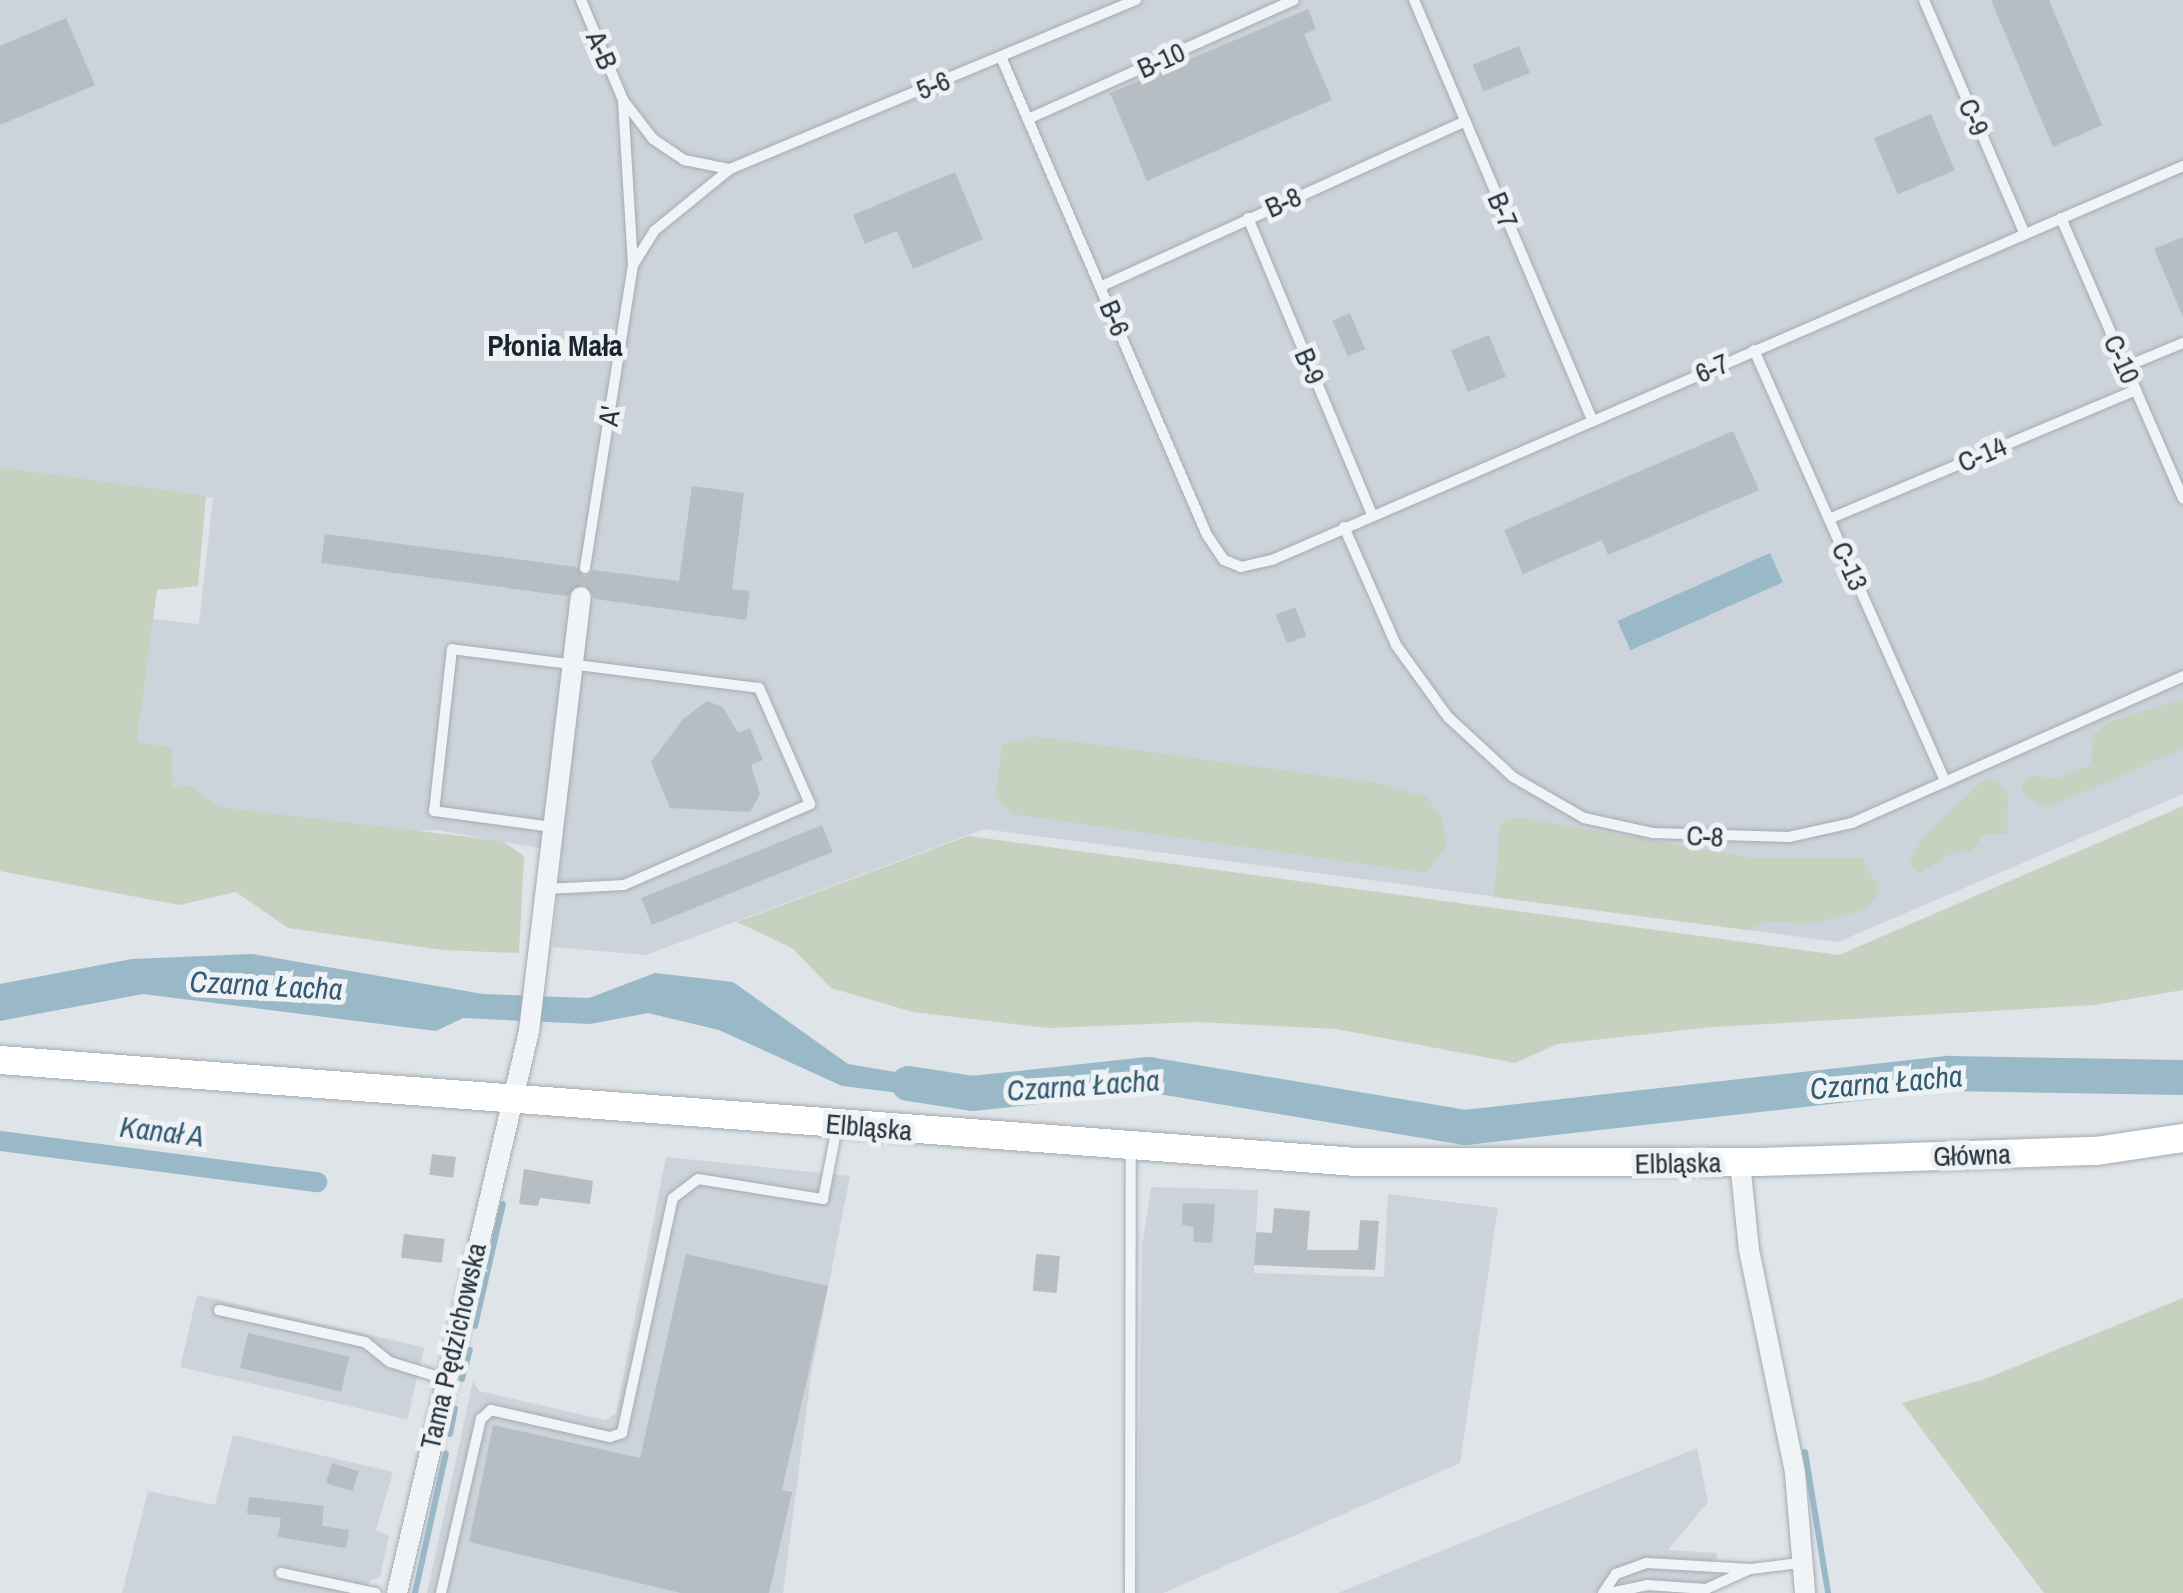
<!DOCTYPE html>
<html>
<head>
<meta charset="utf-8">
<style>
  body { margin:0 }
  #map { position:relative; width:2183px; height:1593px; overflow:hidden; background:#dee4e8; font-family:"Archivo Narrow",sans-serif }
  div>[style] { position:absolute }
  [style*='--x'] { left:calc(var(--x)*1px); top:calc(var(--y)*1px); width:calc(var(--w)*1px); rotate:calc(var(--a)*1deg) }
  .built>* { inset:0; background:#ccd3da; transform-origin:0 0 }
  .green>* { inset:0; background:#c7d1bf }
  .water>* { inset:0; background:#99b8c8; transform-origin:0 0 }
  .stream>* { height:6px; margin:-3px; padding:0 3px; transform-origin:3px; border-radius:3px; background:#99b8c8 }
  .canal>* { height:20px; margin:-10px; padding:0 10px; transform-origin:10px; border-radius:10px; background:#99b8c8 }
  .river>* { height:35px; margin:-17.5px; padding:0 17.5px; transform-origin:17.5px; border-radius:17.5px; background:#99b8c8 }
  .building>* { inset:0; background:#b6bec4; transform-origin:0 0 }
  .roads { filter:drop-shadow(0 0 2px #a4acb2) drop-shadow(0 0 2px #a4acb2) }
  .lane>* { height:10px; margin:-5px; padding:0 5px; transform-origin:5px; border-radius:5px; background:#f1f4f6 }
  .street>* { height:20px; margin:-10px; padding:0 10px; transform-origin:10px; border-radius:10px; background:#f1f4f6 }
  .secondary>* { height:28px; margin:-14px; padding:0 14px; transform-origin:14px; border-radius:14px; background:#fff }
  span { translate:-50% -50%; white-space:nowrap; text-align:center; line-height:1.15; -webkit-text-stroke:10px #eef2f5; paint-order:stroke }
  .street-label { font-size:28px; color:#28343e }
  .neighbourhood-label { font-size:30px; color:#1a252f; font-weight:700 }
  .water-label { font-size:30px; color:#325a72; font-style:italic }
</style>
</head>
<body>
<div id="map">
  <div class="built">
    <i style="clip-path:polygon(0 0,2183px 0,2183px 794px,1838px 942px,984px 829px,646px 955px,553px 947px,561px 852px,437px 830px,396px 832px,178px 802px,168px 773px,171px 747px,137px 742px,153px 619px,199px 624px,213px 498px,0 467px)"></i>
    <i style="clip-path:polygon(666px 1157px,850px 1176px,811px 1375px,783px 1593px,427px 1593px,473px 1381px,479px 1391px,605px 1420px,616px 1413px)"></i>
    <i style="clip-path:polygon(1151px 1187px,1258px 1190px,1254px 1273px,1384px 1277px,1388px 1194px,1498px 1208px,1460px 1463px,1163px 1593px,1137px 1593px,1142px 1247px)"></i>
    <i style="left:197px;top:1295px;width:233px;height:74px;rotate:13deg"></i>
    <i style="clip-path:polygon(233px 1435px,393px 1472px,376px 1530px,389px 1536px,380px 1577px,370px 1581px,367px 1593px,122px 1593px,148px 1491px,215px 1505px)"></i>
    <i style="clip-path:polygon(1697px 1448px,1708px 1502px,1668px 1550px,1717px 1553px,1715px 1593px,1338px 1593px)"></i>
  </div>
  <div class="green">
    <i style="clip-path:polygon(0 467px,206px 496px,198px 586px,157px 590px,137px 742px,171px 747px,173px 788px,189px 786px,219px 807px,502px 841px,524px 856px,519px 953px,443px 950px,288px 928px,236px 892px,179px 905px,0 871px)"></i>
    <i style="clip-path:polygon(2183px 699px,2183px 749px,2047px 808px,2028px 798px,2021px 786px,2033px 775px,2055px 779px,2091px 765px,2093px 736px,2109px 722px)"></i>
    <i style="clip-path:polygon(1033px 736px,1383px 784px,1428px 798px,1443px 821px,1446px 847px,1426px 873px,1012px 814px,995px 796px,1002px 745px)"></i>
    <i style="clip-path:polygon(1985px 778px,1998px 782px,2008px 796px,2007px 834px,1983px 834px,1972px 852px,1956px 852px,1919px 873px,1909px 864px,1923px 837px)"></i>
    <i style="clip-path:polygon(2183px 806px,2183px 990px,2094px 1005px,1713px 1027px,1557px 1044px,1515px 1063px,1336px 1029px,1198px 1022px,1048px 1028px,913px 1012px,831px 988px,792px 948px,737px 922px,968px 836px,1839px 955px)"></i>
    <i style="clip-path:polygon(1516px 817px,1752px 858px,1863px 858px,1880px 890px,1867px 909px,1809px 924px,1768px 921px,1747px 930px,1494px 897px,1500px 825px)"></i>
    <i style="clip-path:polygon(2183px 1298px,2183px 1593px,2044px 1593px,1902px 1403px,1985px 1379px)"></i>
  </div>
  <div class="water">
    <i style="left:1770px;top:553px;width:32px;height:167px;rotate:66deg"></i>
    <i style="clip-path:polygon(252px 954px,483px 994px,589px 998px,655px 973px,733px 982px,848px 1064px,972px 1085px,926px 1096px,842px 1086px,719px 1030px,648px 1013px,590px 1024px,463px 1018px,436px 1031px,143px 994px,0 1021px,0 984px,132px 959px)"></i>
  </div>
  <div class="stream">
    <i style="--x:475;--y:1326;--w:125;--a:-77.1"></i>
    <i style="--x:462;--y:1379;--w:30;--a:-75"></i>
    <i style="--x:450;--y:1434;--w:26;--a:-79"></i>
    <i style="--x:1805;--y:1452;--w:143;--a:80.7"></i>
    <i style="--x:415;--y:1593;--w:143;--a:-77.5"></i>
  </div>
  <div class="canal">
    <i style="--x:0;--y:1141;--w:320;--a:7.4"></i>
  </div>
  <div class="river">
    <i style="--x:908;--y:1083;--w:65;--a:8.9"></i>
    <i style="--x:972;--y:1093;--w:177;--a:-6.2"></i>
    <i style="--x:1148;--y:1074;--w:321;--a:9.5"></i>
    <i style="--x:1465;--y:1127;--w:487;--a:-6.4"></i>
    <i style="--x:1949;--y:1073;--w:234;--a:1"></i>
  </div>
  <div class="building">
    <i style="clip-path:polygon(1991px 0,2049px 0,2102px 125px,2053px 147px)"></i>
    <i style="clip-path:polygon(1308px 9px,1316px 29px,1304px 34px,1332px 100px,1147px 181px,1110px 93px)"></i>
    <i style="clip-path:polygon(66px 18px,95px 85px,0 125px,0 46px)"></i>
    <i style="left:1519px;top:46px;width:29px;height:50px;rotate:68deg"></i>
    <i style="left:1931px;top:114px;width:61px;height:62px;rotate:67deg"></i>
    <i style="clip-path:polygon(955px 172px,983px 239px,913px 269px,897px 231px,865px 244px,853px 215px)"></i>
    <i style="clip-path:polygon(2183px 237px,2183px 317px,2154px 249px)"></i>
    <i style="left:1350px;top:313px;width:39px;height:19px;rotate:67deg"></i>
    <i style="left:1489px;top:335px;width:45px;height:41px;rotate:68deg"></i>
    <i style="clip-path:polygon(1733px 431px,1759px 490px,1608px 555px,1602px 540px,1523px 574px,1504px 530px)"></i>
    <i style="clip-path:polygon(692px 486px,744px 493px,732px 589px,750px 591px,746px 620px,595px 599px,584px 584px,567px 596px,321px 563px,325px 534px,576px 567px,585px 577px,594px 570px,679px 581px)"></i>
    <i style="left:1295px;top:607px;width:31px;height:21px;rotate:68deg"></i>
    <i style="clip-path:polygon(707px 701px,723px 707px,738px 733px,750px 728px,763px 760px,751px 765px,760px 794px,750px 812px,670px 808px,651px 762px,683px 719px)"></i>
    <i style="left:822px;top:825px;width:29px;height:195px;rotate:68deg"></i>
    <i style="left:432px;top:1154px;width:24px;height:21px;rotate:7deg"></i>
    <i style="clip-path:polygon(524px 1169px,593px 1181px,590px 1204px,540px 1198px,538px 1206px,519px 1204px)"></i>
    <i style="clip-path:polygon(1183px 1203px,1215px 1204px,1212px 1243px,1193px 1242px,1194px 1227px,1182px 1225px)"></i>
    <i style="clip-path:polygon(1274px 1208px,1310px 1211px,1307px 1250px,1358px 1250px,1360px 1220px,1379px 1221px,1375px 1270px,1254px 1265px,1256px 1232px,1272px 1233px)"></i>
    <i style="left:404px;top:1234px;width:41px;height:24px;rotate:7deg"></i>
    <i style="clip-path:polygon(686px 1254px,828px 1286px,782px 1490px,792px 1492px,769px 1593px,681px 1593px,469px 1542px,493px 1425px,640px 1458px)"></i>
    <i style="left:1036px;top:1254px;width:24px;height:37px;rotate:5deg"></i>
    <i style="left:248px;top:1333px;width:104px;height:36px;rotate:13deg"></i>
    <i style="left:332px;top:1463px;width:28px;height:21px;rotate:17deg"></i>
    <i style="clip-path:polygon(249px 1497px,324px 1506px,322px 1526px,349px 1530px,346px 1548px,278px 1537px,281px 1518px,247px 1514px)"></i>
  </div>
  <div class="roads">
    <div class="lane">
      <i style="--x:581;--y:0;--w:108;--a:67.2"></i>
      <i style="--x:623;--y:100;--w:49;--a:52.4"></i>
      <i style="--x:653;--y:139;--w:37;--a:34"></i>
      <i style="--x:684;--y:160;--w:47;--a:11.1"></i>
      <i style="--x:1414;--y:0;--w:455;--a:67"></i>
      <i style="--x:1924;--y:0;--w:255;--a:66.7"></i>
      <i style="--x:1001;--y:57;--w:520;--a:66.69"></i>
      <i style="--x:1207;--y:535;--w:30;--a:56"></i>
      <i style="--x:1224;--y:560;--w:18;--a:22"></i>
      <i style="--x:1241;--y:567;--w:32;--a:-13"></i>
      <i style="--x:1272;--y:560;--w:993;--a:-23.39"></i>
      <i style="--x:1028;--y:119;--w:291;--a:-24.1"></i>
      <i style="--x:1248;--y:218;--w:322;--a:67.3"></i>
      <i style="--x:2061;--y:218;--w:306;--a:66.5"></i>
      <i style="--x:633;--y:265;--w:40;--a:-58"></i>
      <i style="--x:654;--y:231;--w:98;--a:-39.2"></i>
      <i style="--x:730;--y:169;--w:440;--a:-22.6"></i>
      <i style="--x:1102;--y:286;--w:399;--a:-24.4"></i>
      <i style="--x:1754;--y:350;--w:472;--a:66.1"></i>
      <i style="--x:2125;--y:367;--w:63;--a:-22.5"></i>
      <i style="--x:1829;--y:519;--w:333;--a:-22.8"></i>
      <i style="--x:1344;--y:527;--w:129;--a:66.2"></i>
      <i style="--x:1396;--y:645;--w:89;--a:54.2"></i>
      <i style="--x:1448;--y:717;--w:88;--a:42.7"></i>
      <i style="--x:1513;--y:777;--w:82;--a:30"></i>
      <i style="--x:1584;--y:818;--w:71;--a:12.3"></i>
      <i style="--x:1653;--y:833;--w:136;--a:1.7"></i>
      <i style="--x:1789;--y:837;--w:65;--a:-12.5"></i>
      <i style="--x:1852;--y:823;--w:362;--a:-23.9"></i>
      <i style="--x:585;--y:568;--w:307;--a:-81"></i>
      <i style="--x:633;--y:265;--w:165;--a:-93.5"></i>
      <i style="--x:546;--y:889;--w:78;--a:-2.9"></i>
      <i style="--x:624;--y:885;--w:203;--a:-23.5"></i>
      <i style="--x:810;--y:804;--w:127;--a:-113.7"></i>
      <i style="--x:759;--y:688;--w:309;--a:-172.8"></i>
      <i style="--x:452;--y:649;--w:163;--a:96.3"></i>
      <i style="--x:434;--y:811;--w:120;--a:7.7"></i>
      <i style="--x:219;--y:1310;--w:149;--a:12.4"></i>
      <i style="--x:365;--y:1342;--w:32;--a:39"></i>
      <i style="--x:390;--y:1362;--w:58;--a:17.2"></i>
      <i style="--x:281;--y:1573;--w:97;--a:11.9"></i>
      <i style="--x:441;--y:1593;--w:179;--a:-77.1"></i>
      <i style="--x:481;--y:1419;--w:13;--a:-42"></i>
      <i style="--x:491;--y:1410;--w:122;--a:12.8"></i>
      <i style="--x:610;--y:1437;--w:13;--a:-18"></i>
      <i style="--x:622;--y:1433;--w:240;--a:-77.8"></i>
      <i style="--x:673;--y:1198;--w:31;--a:-37"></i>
      <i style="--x:698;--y:1179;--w:127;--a:9.1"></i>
      <i style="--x:823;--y:1199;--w:73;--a:-79"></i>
      <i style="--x:1130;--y:1593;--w:443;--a:-89.9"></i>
      <i style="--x:1603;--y:1593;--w:23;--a:-56"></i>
      <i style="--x:1616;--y:1574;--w:33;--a:-20"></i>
      <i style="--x:1647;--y:1563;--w:104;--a:3.3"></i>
      <i style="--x:1751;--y:1569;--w:49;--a:-7"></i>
      <i style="--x:1610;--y:1593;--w:38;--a:-12"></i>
      <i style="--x:1647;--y:1585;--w:59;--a:3.9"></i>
      <i style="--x:1706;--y:1589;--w:48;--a:-24.4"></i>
    </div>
    <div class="street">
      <i style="--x:1740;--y:1162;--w:88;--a:84.2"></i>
      <i style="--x:1749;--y:1250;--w:228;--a:78.3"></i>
      <i style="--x:1795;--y:1473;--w:120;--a:85.2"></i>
      <i style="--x:397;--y:1593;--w:577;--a:-76.78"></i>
      <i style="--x:529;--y:1031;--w:437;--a:-83.2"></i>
    </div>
    <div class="secondary">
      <i style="--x:0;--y:1060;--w:1359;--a:4.3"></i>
      <i style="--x:1355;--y:1162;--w:405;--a:0"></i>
      <i style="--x:1760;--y:1162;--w:336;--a:-1.9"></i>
      <i style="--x:2096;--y:1151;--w:88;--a:-8.5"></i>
    </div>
  </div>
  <div class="street-label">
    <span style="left:602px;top:50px;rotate:67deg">A-B</span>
    <span style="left:1161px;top:60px;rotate:-24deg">B-10</span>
    <span style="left:933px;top:85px;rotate:-22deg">5-6</span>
    <span style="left:1974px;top:117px;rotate:67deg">C-9</span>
    <span style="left:1283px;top:202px;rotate:-24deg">B-8</span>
    <span style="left:1503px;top:210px;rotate:67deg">B-7</span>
    <span style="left:1115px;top:318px;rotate:67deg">B-6</span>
    <span style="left:2122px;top:359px;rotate:66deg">C-10</span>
    <span style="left:1310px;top:366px;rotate:67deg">B-9</span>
    <span style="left:1712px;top:368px;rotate:-23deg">6-7</span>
    <span style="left:609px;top:416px;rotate:-81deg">A'</span>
    <span style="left:1982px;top:454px;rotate:-23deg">C-14</span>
    <span style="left:1850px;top:566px;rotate:66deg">C-13</span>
    <span style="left:1705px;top:836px;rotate:3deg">C-8</span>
    <span style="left:869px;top:1127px;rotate:5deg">Elbląska</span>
    <span style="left:1972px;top:1155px;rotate:-2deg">Główna</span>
    <span style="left:1678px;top:1163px;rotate:-1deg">Elbląska</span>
    <span style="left:453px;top:1346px;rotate:-77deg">Tama Pędzichowska</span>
  </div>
  <div class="neighbourhood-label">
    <span style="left:555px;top:345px">Płonia Mała</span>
  </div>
  <div class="water-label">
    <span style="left:266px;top:985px;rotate:3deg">Czarna Łacha</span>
    <span style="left:1886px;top:1082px;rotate:-5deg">Czarna Łacha</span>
    <span style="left:1083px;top:1085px;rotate:-4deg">Czarna Łacha</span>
    <span style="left:162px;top:1131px;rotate:7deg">Kanał A</span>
  </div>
</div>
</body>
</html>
